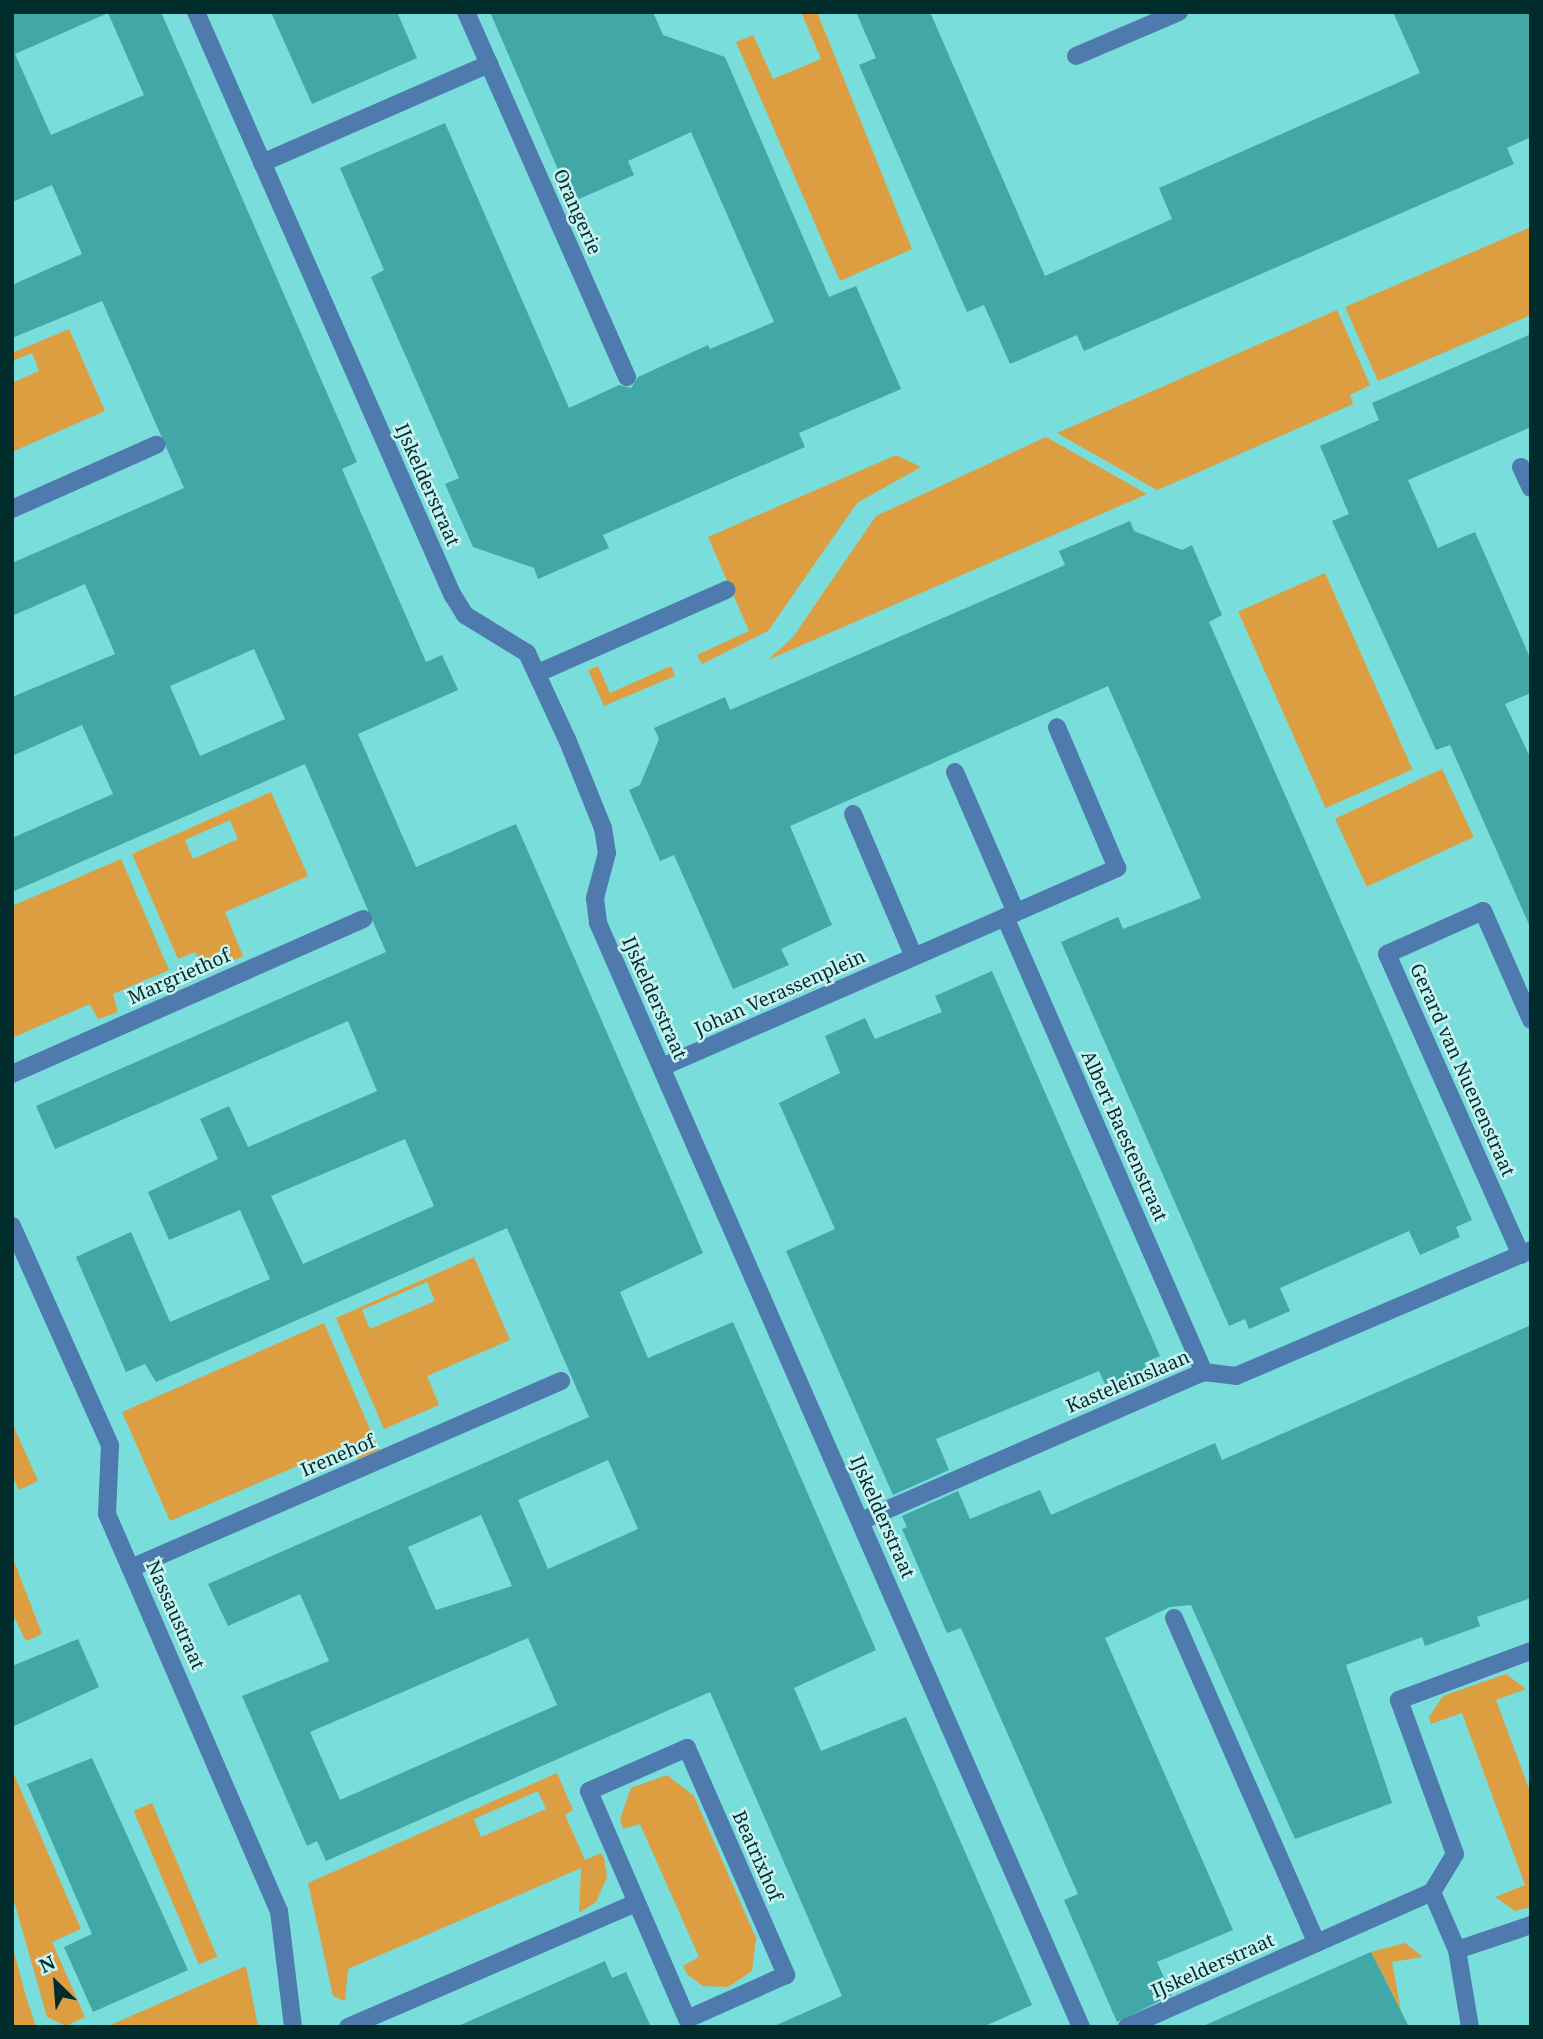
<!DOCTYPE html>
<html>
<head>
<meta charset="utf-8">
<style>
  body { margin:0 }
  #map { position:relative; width:1543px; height:2039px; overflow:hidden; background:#79dddb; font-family:"Noto Serif",serif }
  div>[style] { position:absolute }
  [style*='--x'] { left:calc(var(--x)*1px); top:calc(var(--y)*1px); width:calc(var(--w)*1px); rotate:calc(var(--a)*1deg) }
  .green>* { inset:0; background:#dc9e41; transform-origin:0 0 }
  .building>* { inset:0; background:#41a8a7 }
  .minor>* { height:18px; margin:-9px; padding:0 9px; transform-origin:9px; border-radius:9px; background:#4e7aae }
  span { translate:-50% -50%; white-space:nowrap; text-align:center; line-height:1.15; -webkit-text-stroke:5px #c7f4f3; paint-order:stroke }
  .street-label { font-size:19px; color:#002d2c }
  .frame { position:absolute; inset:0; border:14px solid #002d2c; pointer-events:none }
  .north { position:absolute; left:21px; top:1948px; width:70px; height:70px; -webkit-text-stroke:5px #c7f4f3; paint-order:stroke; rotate:335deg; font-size:19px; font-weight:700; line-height:28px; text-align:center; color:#002d2c }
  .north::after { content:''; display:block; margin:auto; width:24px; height:32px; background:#002d2c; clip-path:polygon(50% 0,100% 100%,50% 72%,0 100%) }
</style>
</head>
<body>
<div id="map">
  <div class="green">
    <i style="clip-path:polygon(817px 12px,912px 249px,840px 281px,736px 42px,753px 35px,773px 79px,821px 59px,802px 14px)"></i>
    <i style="clip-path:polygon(1531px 227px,1531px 315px,1378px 381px,1345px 307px)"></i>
    <i style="clip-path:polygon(1337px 310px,1370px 385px,1350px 395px,1353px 404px,1190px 476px,1157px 490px,1057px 433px)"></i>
    <i style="clip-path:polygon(69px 329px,105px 411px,12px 452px,12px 383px,39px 371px,32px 353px,12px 361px,12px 353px)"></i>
    <i style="clip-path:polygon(1046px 437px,1147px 494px,768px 660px,793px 637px,876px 516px)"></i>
    <i style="clip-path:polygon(896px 455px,921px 467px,857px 503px,768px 631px,702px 664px,697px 655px,749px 631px,708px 537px)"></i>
    <i style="left:1325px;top:573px;width:215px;height:95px;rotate:66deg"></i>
    <i style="clip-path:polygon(598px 666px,610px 693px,671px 666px,675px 676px,604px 706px,588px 670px)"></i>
    <i style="left:1442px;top:769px;width:75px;height:118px;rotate:65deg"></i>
    <i style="clip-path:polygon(evenodd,271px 792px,308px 876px,225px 912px,243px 956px,205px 973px,195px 952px,178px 959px,132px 854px,271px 792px,230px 820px,238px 839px,193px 859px,185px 840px,230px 820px)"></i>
    <i style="clip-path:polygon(121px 859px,169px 970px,113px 994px,118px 1012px,98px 1019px,90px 1004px,12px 1038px,12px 906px)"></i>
    <i style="clip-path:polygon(evenodd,474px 1257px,510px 1340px,427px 1376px,439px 1405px,384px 1429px,336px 1318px,474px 1257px,427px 1282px,435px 1301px,370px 1329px,362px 1310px,427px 1282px)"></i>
    <i style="clip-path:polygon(324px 1323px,379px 1450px,358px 1459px,351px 1443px,170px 1521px,122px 1412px)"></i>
    <i style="clip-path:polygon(12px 1423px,38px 1481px,19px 1490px,12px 1475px)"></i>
    <i style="clip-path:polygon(12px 1556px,42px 1634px,26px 1641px,12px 1613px)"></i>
    <i style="clip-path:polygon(1506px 1674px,1526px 1689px,1496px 1700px,1531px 1794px,1531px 1907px,1515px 1911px,1495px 1897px,1525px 1885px,1462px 1713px,1431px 1724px,1429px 1717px,1443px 1696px)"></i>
    <i style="clip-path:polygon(12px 1770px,81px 1929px,52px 1942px,85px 2017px,66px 2026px,47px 2017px,12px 1894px)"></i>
    <i style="clip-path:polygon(evenodd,557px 1773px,573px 1810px,565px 1815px,585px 1860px,601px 1853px,604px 1858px,607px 1877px,596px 1902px,579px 1913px,581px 1868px,348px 1969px,345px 2001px,333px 1996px,308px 1883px,557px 1773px,538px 1791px,546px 1809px,481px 1837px,474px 1819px,538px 1791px)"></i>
    <i style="clip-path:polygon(667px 1775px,694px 1796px,756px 1938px,752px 1971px,728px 1987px,703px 1986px,688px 1975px,683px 1966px,699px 1957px,640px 1824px,623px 1829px,620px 1819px,631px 1788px)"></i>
    <i style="left:152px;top:1803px;width:167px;height:20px;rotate:67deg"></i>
    <i style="clip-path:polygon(1405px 1943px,1423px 1957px,1392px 1962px,1401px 2011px,1371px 1952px)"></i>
    <i style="clip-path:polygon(12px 1944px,25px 1993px,36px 2027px,12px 2027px)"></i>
    <i style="clip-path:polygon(246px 1966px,258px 2027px,106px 2027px,195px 1988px)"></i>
  </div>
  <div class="building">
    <i style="clip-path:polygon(evenodd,12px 12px,161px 12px,357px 462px,342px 469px,426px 662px,442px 655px,458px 690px,358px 734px,402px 835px,416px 867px,516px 824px,703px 1253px,620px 1292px,648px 1358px,733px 1322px,876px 1650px,794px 1688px,821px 1751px,906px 1717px,1032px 2005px,983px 2027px,772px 2027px,842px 1996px,710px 1692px,326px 1861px,317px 1841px,307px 1846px,242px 1696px,329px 1661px,300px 1594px,228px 1626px,208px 1584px,589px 1417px,507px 1228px,156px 1382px,145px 1364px,126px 1372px,76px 1257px,131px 1232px,170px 1322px,270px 1279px,240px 1210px,169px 1240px,148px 1192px,218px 1159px,200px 1119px,229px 1106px,248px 1147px,377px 1091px,348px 1021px,55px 1149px,36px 1106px,386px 952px,305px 764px,12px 892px,12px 838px,113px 794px,82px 725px,12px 756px,12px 697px,115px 654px,85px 584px,12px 616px,12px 563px,184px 488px,102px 301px,12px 338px,12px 285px,82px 254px,52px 185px,12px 202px,12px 12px,108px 13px,144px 95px,51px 135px,15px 54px,108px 13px,12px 12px,254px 649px,285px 719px,200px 756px,170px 686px,254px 649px,12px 12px,405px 1139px,434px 1206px,303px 1264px,271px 1196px,405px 1139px,12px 12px,608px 1460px,638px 1529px,548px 1569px,518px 1500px,608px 1460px,12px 12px,481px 1515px,512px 1586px,436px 1610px,408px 1547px,481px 1515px,12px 12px,528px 1638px,557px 1705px,340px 1800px,310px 1732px,528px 1638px)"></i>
    <i style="clip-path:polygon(271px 12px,397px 12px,417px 58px,312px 104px)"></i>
    <i style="clip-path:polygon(490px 12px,653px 12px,663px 35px,725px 57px,829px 297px,856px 286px,901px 389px,799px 433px,805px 447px,603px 535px,609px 548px,538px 579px,534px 568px,473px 547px,445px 484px,459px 478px,371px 277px,384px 270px,340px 168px,445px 123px,569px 408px,619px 385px,631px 388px,638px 377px,708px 345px,710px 349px,774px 322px,691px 132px,628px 161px,634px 175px,572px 202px)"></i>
    <i style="clip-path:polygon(856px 12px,930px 12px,1045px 276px,1172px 219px,1159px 188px,1420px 73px,1393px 12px,1531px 12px,1531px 137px,1507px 148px,1514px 164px,1084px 351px,1077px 335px,1010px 364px,984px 305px,967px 312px,959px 294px,859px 65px,876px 58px)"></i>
    <i style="clip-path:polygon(1531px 334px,1531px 427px,1408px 480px,1438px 548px,1475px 532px,1531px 660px,1531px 693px,1505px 704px,1531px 759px,1531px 929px,1450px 745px,1436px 750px,1332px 521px,1349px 514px,1320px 446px,1379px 420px,1372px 403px)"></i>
    <i style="clip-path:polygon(1130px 521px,1134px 531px,1157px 540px,1182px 550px,1192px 545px,1222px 615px,1209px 622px,1472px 1220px,1456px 1227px,1460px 1237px,1420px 1255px,1409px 1231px,1280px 1288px,1290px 1311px,1249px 1329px,1245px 1319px,1229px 1326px,1061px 942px,1118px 917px,1123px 929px,1201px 898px,1108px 686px,790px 826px,832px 925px,781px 949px,789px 965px,733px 989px,674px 855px,660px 861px,629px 790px,640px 785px,650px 761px,659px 739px,654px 728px,725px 697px,730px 710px,1033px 579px,1065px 565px,1059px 551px)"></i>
    <i style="clip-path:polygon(992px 971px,1160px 1356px,1144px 1363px,1149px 1373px,1108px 1391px,1099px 1371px,936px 1439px,949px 1470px,893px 1495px,786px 1251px,835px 1229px,779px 1103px,840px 1073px,825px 1036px,865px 1018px,875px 1039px,942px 1012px,935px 996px)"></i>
    <i style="clip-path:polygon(1531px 1325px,1531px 1598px,1477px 1617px,1480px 1626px,1425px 1646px,1422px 1637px,1346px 1665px,1392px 1803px,1295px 1839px,1191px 1605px,1170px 1607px,1105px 1638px,1233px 1930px,1157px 1962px,1172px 1995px,1117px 2022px,1064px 1900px,1078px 1894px,961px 1628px,947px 1633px,902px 1529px,907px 1527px,902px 1516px,958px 1491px,970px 1519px,1040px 1490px,1051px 1515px,1215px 1443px,1222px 1460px)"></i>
    <i style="clip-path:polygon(78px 1639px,99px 1687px,12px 1727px,12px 1666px)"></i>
    <i style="clip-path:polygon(92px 1758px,188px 1970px,93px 2012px,64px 1947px,92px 1934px,27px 1784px)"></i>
    <i style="clip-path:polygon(1371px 1952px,1409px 2027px,1201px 2027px,1332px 1969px)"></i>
    <i style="clip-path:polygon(605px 1961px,612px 1978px,626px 1972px,651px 2027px,456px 2027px)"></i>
  </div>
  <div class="minor">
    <i style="--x:196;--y:12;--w:636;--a:66.26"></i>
    <i style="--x:452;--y:594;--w:25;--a:58"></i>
    <i style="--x:465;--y:615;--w:73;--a:31.5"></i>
    <i style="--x:527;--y:653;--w:95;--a:65.1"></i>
    <i style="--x:567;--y:739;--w:96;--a:68"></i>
    <i style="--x:603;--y:828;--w:25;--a:81"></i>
    <i style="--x:607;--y:853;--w:47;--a:104.9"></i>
    <i style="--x:595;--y:898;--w:25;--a:83"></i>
    <i style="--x:598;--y:923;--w:1205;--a:66.37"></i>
    <i style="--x:466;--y:12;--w:399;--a:66.2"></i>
    <i style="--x:1076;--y:56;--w:112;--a:-23.1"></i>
    <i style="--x:262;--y:163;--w:248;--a:-23.6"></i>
    <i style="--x:1521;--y:467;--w:23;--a:65"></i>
    <i style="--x:12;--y:509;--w:158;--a:-24"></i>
    <i style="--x:538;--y:673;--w:206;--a:-23.8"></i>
    <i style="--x:955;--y:772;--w:153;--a:66.5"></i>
    <i style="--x:853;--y:814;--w:155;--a:66.9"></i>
    <i style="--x:1005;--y:917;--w:497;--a:66.4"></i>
    <i style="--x:662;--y:1067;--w:497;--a:-23.6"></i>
    <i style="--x:1117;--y:868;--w:153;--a:-113.1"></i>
    <i style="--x:12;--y:1074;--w:384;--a:-23.8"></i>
    <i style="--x:12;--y:1226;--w:240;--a:65.9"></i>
    <i style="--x:110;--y:1445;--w:69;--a:92.5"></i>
    <i style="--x:107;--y:1514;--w:433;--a:66.6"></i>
    <i style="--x:279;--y:1911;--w:117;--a:83.1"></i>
    <i style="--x:1521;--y:1255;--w:329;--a:-114"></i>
    <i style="--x:1387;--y:954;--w:105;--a:-24.1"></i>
    <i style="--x:1483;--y:911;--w:119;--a:66.2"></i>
    <i style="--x:861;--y:1521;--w:374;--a:-23.5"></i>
    <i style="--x:1204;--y:1372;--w:32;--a:7"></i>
    <i style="--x:1236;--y:1376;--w:321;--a:-23.1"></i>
    <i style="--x:131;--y:1568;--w:469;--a:-23.5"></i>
    <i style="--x:1174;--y:1618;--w:355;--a:66.3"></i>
    <i style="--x:687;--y:1748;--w:248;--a:66.4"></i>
    <i style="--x:786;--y:1975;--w:108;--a:156"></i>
    <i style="--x:687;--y:2019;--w:248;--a:-113.3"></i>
    <i style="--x:589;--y:1791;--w:107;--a:-23.7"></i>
    <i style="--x:1432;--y:1892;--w:44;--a:-58.8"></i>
    <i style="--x:1455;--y:1854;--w:164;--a:-110"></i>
    <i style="--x:1399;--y:1700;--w:141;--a:-20.4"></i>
    <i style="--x:1432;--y:1892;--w:63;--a:66.7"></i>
    <i style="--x:1457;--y:1950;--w:78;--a:80.4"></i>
    <i style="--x:1457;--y:1950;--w:78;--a:-18.7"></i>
    <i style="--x:348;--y:2027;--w:314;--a:-23.3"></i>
    <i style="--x:1127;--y:2027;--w:334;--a:-23.9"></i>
  </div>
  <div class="street-label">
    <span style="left:577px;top:212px;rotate:66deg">Orangerie</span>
    <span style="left:427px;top:485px;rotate:66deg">IJskelderstraat</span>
    <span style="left:179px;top:977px;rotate:-24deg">Margriethof</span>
    <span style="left:780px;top:993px;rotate:-24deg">Johan Verassenplein</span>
    <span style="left:654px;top:998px;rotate:66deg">IJskelderstraat</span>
    <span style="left:1462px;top:1070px;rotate:66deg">Gerard van Nuenenstraat</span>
    <span style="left:1124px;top:1136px;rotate:66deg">Albert Baestenstraat</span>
    <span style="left:1128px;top:1382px;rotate:-23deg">Kasteleinslaan</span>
    <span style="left:338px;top:1456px;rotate:-23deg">Irenehof</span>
    <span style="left:882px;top:1517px;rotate:66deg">IJskelderstraat</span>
    <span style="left:175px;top:1615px;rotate:66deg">Nassaustraat</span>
    <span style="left:757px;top:1856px;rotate:66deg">Beatrixhof</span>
    <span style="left:1213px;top:1966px;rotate:-24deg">IJskelderstraat</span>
  </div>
  <div class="frame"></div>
  <div class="north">N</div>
</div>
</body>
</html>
